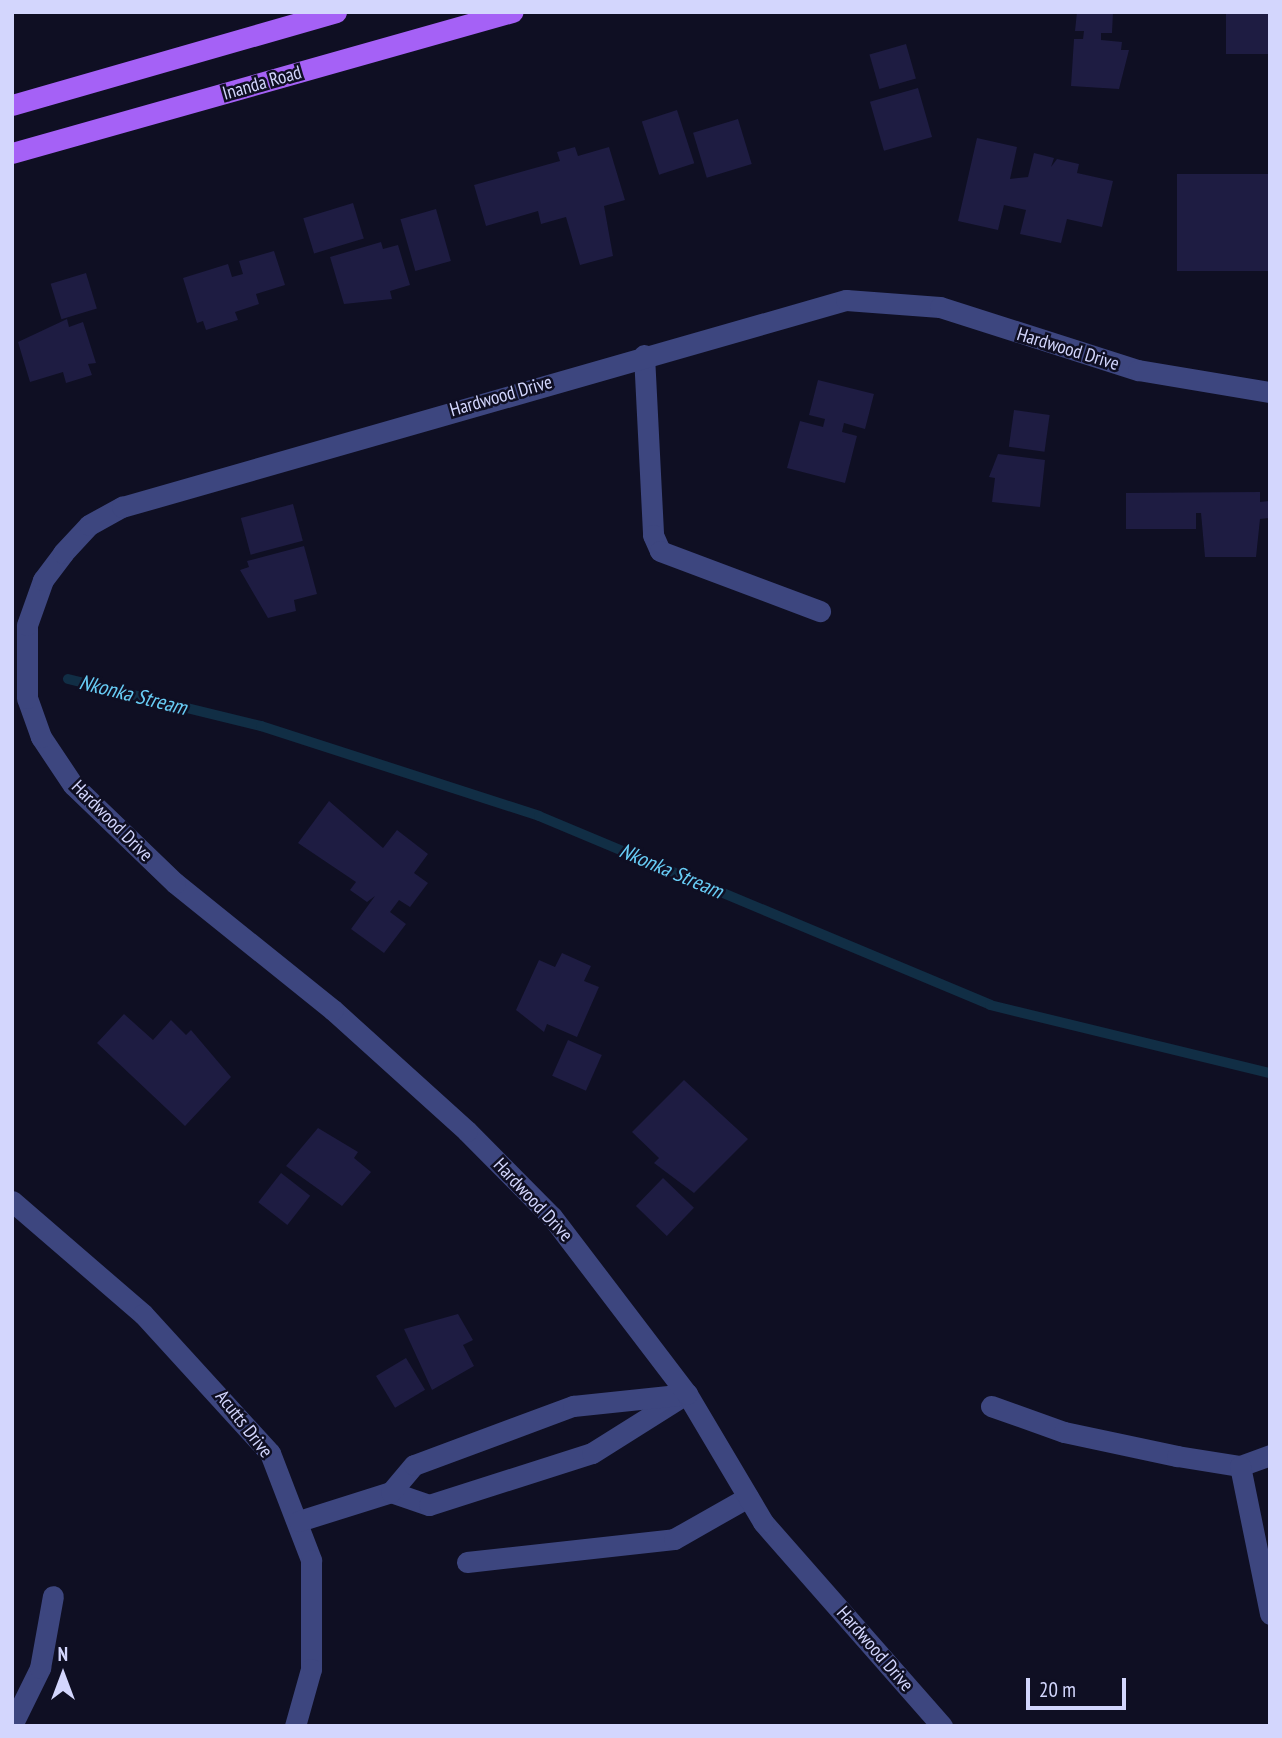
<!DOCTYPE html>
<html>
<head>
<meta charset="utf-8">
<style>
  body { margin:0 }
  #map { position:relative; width:1282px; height:1738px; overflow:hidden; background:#0f0f23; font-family:"PT Sans Narrow",sans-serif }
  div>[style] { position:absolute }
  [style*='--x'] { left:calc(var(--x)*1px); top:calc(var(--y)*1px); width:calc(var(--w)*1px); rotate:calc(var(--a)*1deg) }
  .stream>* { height:10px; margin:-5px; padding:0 5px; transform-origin:5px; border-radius:5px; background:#112e45 }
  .building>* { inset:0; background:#1e1c42; transform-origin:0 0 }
  .minor>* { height:21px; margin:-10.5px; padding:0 10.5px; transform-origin:10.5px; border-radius:10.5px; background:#3d467f }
  .major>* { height:21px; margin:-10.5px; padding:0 10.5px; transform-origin:10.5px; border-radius:10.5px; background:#a561f6 }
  span { translate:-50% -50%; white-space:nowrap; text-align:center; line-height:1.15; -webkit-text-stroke:5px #0f0f23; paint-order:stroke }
  .street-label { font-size:19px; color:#d3d6fd }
  .water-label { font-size:21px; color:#68cdf6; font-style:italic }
  .frame { position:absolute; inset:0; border:14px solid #d3d6fd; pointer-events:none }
  .north { position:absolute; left:28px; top:1640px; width:70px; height:70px; -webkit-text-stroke:5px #0f0f23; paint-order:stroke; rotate:0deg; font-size:19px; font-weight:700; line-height:28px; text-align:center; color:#d3d6fd }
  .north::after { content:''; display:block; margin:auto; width:24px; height:32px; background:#d3d6fd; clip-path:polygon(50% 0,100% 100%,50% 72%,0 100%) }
  .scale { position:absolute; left:1026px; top:1678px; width:100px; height:32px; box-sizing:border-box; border:4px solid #d3d6fd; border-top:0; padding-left:9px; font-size:21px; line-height:24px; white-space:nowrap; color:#d3d6fd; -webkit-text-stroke:5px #0f0f23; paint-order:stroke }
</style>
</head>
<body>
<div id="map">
  <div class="stream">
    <i style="--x:68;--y:679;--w:199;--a:13.7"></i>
    <i style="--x:261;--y:726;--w:292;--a:17.9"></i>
    <i style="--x:539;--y:816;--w:489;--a:22.7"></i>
    <i style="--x:990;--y:1005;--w:288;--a:13.7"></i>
  </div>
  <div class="building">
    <i style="clip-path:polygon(1077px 12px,1113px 12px,1112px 33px,1101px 33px,1101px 40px,1122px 42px,1121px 50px,1129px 50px,1119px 89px,1071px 86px,1074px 39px,1083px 39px,1084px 31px,1075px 31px)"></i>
    <i style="left:1226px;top:12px;width:44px;height:42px"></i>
    <i style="left:906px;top:44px;width:36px;height:38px;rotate:74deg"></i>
    <i style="left:918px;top:88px;width:51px;height:50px;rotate:74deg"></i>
    <i style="left:677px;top:110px;width:56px;height:37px;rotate:72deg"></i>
    <i style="left:738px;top:119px;width:47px;height:47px;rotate:73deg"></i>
    <i style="clip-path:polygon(977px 138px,1017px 147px,1010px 179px,1028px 177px,1034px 153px,1054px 158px,1051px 167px,1057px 159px,1079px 164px,1077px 173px,1113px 181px,1102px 227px,1067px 219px,1061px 243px,1020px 234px,1026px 210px,1004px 205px,998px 230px,958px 221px)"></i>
    <i style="clip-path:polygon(575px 147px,578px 156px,609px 147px,625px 200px,604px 206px,613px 256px,580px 265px,566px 217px,541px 224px,538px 211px,486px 226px,474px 185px,560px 161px,557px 152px)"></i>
    <i style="left:1270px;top:174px;width:97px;height:93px;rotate:90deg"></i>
    <i style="left:353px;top:203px;width:37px;height:52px;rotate:73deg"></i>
    <i style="left:436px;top:209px;width:54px;height:37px;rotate:74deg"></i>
    <i style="clip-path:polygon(381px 242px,383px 249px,398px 245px,410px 285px,390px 291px,392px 299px,344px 304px,330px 257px)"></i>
    <i style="clip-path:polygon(274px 251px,285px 285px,256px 294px,259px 304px,235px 312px,238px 320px,206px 330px,203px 321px,197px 323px,183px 278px,228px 264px,232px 277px,243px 274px,239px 261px)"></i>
    <i style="left:86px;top:273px;width:37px;height:37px;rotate:73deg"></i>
    <i style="clip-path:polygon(67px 319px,69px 327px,83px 322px,96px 363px,88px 364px,92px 375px,66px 383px,63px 372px,30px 382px,18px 342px)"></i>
    <i style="clip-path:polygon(818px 380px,874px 394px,865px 429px,844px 423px,842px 432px,857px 436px,845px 483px,787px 468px,800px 421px,823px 427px,825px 419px,809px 415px)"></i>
    <i style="left:1014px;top:410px;width:36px;height:37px;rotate:8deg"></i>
    <i style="clip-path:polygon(998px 454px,1045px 460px,1040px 507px,992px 502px,995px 478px,989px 477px)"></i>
    <i style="clip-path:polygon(1260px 492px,1260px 502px,1269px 501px,1269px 518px,1260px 519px,1256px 557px,1205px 557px,1201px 513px,1196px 513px,1196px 529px,1126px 529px,1126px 493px)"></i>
    <i style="left:293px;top:504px;width:38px;height:54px;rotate:75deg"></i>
    <i style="clip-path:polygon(304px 546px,317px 594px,294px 600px,296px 611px,268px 618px,240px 570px,249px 567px,247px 561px)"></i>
    <i style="clip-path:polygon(329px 801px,383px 848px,397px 830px,428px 854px,414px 873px,428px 883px,410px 907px,399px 900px,390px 912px,406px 924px,384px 953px,351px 929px,375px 896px,367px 902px,350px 890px,356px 882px,298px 843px)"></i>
    <i style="clip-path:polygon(562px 953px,591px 966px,584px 981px,599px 987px,577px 1037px,547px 1024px,544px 1032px,516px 1010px,539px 960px,555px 967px)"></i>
    <i style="clip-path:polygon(124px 1014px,153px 1040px,171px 1020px,186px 1035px,191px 1030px,231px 1077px,185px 1126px,97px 1043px)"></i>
    <i style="left:568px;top:1040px;width:37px;height:39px;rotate:24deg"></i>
    <i style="clip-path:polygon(684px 1080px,748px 1139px,694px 1193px,654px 1163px,659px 1158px,632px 1132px)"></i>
    <i style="clip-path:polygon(318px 1128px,358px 1152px,354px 1158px,371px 1172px,342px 1206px,286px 1166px)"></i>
    <i style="left:281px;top:1173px;width:37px;height:37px;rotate:38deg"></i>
    <i style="left:663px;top:1178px;width:43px;height:39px;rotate:44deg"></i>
    <i style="clip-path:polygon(458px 1314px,473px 1340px,463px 1345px,474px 1366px,432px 1390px,404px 1329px)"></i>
    <i style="left:406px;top:1358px;width:37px;height:35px;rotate:59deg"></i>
  </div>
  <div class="minor">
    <i style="--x:644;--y:355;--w:180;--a:87.1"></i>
    <i style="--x:653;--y:535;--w:17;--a:66"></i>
    <i style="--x:660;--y:551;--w:171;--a:20.6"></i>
    <i style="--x:12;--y:1201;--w:173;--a:40.8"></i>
    <i style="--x:143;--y:1314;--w:188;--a:47.6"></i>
    <i style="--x:270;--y:1453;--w:115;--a:69"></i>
    <i style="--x:311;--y:1560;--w:109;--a:90"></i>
    <i style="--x:311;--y:1669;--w:59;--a:105.7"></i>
    <i style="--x:991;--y:1406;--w:77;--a:19.6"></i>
    <i style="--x:1064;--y:1432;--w:116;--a:12"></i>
    <i style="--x:1177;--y:1456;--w:64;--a:9"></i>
    <i style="--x:1240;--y:1466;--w:32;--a:-20"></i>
    <i style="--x:1240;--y:1466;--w:151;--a:78.5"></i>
    <i style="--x:391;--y:1492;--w:40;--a:18.9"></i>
    <i style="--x:429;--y:1505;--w:171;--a:-17.7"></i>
    <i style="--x:592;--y:1453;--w:105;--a:-32.2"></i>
    <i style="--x:299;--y:1521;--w:96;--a:-17.5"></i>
    <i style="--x:391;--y:1492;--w:35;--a:-50"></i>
    <i style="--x:414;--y:1465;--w:170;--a:-20.4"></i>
    <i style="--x:573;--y:1406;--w:115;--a:-6"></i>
    <i style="--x:467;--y:1562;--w:208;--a:-6.3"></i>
    <i style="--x:674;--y:1539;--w:85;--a:-29.6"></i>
    <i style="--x:12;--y:1725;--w:64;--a:-63.8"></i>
    <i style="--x:40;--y:1668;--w:73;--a:-79.8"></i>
    <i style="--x:942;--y:1726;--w:271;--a:-131.3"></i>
    <i style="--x:763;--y:1522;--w:149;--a:-120.7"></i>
    <i style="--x:687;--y:1394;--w:223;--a:-127.3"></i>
    <i style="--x:552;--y:1217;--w:121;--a:-134.7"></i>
    <i style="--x:467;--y:1131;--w:181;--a:-137.9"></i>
    <i style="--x:333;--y:1010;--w:203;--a:-141.2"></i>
    <i style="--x:175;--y:883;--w:141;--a:-136.1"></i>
    <i style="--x:73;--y:785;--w:58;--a:-123.7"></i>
    <i style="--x:41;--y:737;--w:41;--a:-109.7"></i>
    <i style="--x:27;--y:698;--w:73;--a:-90"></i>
    <i style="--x:27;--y:625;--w:48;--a:-70.4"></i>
    <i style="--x:43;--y:580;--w:34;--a:-53"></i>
    <i style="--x:63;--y:553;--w:38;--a:-47"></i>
    <i style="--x:89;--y:525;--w:38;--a:-29"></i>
    <i style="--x:122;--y:507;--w:753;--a:-15.96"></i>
    <i style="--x:846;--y:300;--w:94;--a:4.3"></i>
    <i style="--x:940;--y:307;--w:208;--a:17.7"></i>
    <i style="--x:1138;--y:370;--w:134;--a:9.5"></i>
  </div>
  <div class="major">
    <i style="--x:12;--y:105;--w:337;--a:-16"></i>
    <i style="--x:12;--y:153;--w:520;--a:-15.75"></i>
  </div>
  <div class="street-label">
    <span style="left:262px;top:83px;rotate:-16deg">Inanda Road</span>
    <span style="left:1068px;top:349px;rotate:17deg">Hardwood Drive</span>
    <span style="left:501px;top:396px;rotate:-16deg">Hardwood Drive</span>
    <span style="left:112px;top:821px;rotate:45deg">Hardwood Drive</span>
    <span style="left:533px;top:1200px;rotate:47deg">Hardwood Drive</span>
    <span style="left:244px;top:1424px;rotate:52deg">Acutts Drive</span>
    <span style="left:875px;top:1649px;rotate:49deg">Hardwood Drive</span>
  </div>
  <div class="water-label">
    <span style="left:133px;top:695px;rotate:14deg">Nkonka Stream</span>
    <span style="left:671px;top:871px;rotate:23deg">Nkonka Stream</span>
  </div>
  <div class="frame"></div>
  <div class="north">N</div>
  <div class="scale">20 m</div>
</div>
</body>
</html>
